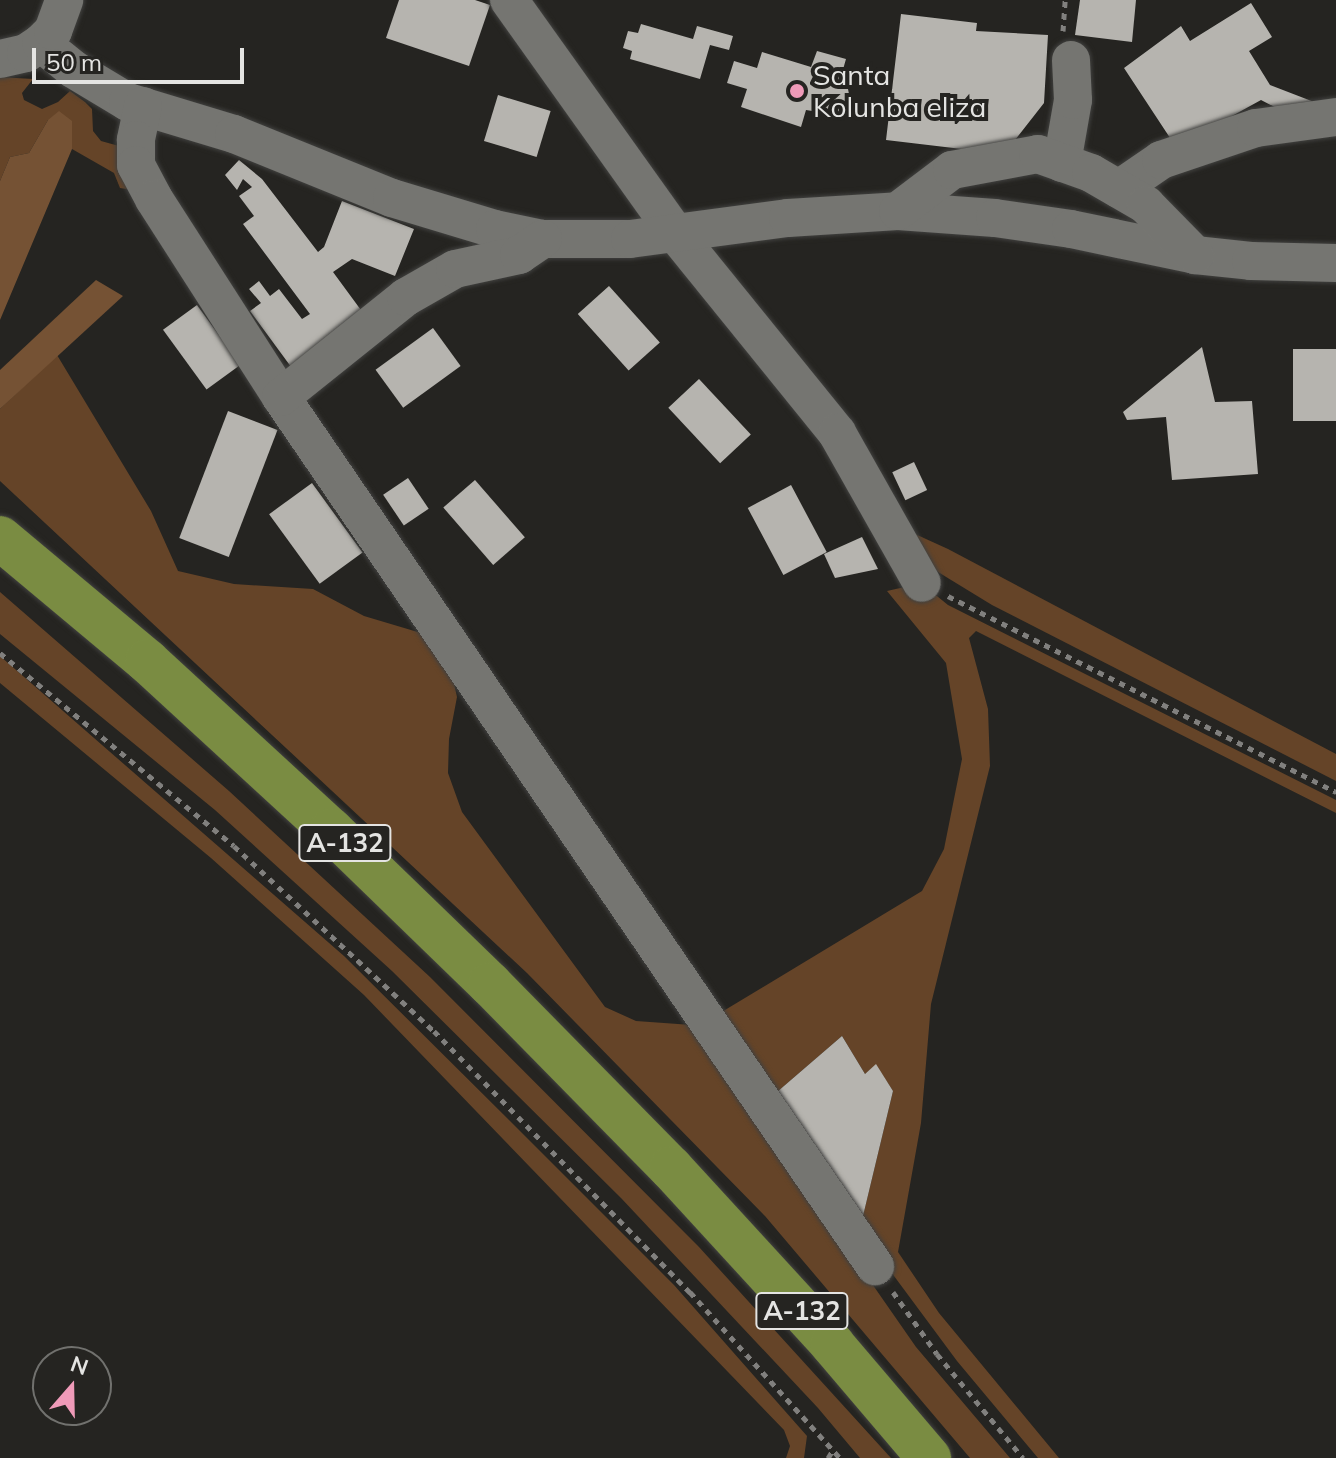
<!DOCTYPE html>
<html>
<head>
<meta charset="utf-8">
<style>
  body { margin:0 }
  #map { position:relative; width:1336px; height:1458px; overflow:hidden; background:#252421; font-family:Mulish,sans-serif }
  div>[style] { position:absolute }
  [style*='--x'] { left:calc(var(--x)*1px); top:calc(var(--y)*1px); width:calc(var(--w)*1px); rotate:calc(var(--a)*1deg) }
  .green>* { inset:0; background:#654428 }
  .forest>* { inset:0; background:#755234 }
  .building>* { inset:0; background:#b6b4af; transform-origin:0 0 }
  .path>* { height:5px; margin-top:-2.5px; transform-origin:0; background:repeating-linear-gradient(90deg,#81807e 0 6px,transparent 0 12px) }
  .roads { filter:drop-shadow(0 0 2px #41413f) drop-shadow(0 0 2px #41413f) }
  .minor>* { height:38px; margin:-19px; padding:0 19px; transform-origin:19px; border-radius:19px; background:#757571 }
  .major>* { height:44px; margin:-22px; padding:0 22px; transform-origin:22px; border-radius:22px; background:#7a8c42 }
  .dots>* { width:22px; height:22px; translate:-50% -50%; box-sizing:border-box; border:4px solid #252421; border-radius:50% }
  span { translate:-50% -50%; white-space:nowrap; text-align:center; line-height:1.15; -webkit-text-stroke:8px #252421; paint-order:stroke }
  .shield-label span { padding:2px 6px; background:#252421; border:2px solid; border-radius:6px; -webkit-text-stroke-width:0 }
  .shield-label { font-size:26px; color:#e4e4e2; font-weight:700 }
  .poi-label { font-size:28px; color:#e4e4e2 }
  .left { translate:0 -50%; text-align:left }
  .north { position:absolute; left:32px; top:1346px; width:80px; height:80px; box-sizing:border-box; background:#252421; border:2px solid #71716e; border-radius:50%; rotate:20deg; font-size:22px; font-weight:700; line-height:32px; text-align:center; color:#e4e4e2 }
  .north::after { content:''; display:block; margin:auto; width:28px; height:36px; background:#ef9ab8; clip-path:polygon(50% 0,100% 100%,50% 72%,0 100%) }
  .scale { position:absolute; left:32px; top:48px; width:212px; height:36px; box-sizing:border-box; border:4px solid #e4e4e2; border-top:0; padding-left:10px; font-size:24px; line-height:28px; white-space:nowrap; color:#e4e4e2; -webkit-text-stroke:6px #252421; paint-order:stroke }
</style>
</head>
<body>
<div id="map">
  <div class="green">
    <i style="clip-path:polygon(0 77px,33px 79px,22px 93px,24px 100px,42px 109px,58px 102px,70px 91px,85px 102px,92px 109px,93px 131px,101px 141px,119px 146px,133px 190px,120px 188px,114px 173px,72px 149px,72px 121px,48px 120px,29px 153px,10px 157px,0 181px)"></i>
    <i style="clip-path:polygon(57px 355px,151px 511px,178px 571px,234px 584px,313px 589px,364px 616px,421px 633px,451px 670px,457px 697px,449px 739px,448px 773px,462px 812px,605px 1007px,636px 1021px,692px 1025px,916px 1347px,1010px 1458px,970px 1458px,765px 1216px,527px 973px,0 481px,0 409px)"></i>
    <i style="clip-path:polygon(915px 534px,948px 549px,1336px 754px,1336px 781px,992px 605px,938px 572px,905px 536px)"></i>
    <i style="clip-path:polygon(911px 575px,948px 605px,1336px 800px,1336px 813px,976px 631px,969px 638px,988px 709px,990px 766px,931px 1004px,921px 1123px,898px 1252px,939px 1313px,1059px 1458px,1038px 1458px,957px 1361px,894px 1276px,863px 1216px,893px 1091px,876px 1065px,865px 1074px,842px 1036px,777px 1092px,720px 1013px,922px 891px,944px 849px,962px 759px,946px 663px,887px 591px,909px 586px)"></i>
    <i style="clip-path:polygon(0 592px,229px 791px,430px 977px,699px 1247px,891px 1458px,860px 1458px,818px 1408px,621px 1198px,392px 971px,215px 810px,0 634px)"></i>
    <i style="clip-path:polygon(0 656px,344px 956px,507px 1118px,674px 1285px,807px 1436px,804px 1458px,786px 1458px,790px 1446px,784px 1430px,364px 995px,211px 858px,0 683px)"></i>
  </div>
  <div class="forest">
    <i style="clip-path:polygon(59px 111px,72px 121px,72px 149px,0 320px,0 181px,10px 157px,29px 153px,48px 120px)"></i>
    <i style="clip-path:polygon(96px 280px,123px 296px,0 409px,0 370px)"></i>
  </div>
  <div class="building">
    <i style="clip-path:polygon(399px 0,475px 0,490px 5px,469px 66px,386px 38px)"></i>
    <i style="clip-path:polygon(1080px 0,1136px 0,1132px 42px,1075px 35px)"></i>
    <i style="clip-path:polygon(1251px 3px,1272px 37px,1249px 51px,1270px 85px,1327px 107px,1300px 120px,1261px 100px,1176px 147px,1124px 68px,1181px 26px,1190px 41px)"></i>
    <i style="clip-path:polygon(901px 14px,977px 23px,976px 31px,1048px 35px,1044px 103px,1004px 154px,886px 140px)"></i>
    <i style="clip-path:polygon(641px 24px,693px 39px,697px 26px,733px 36px,729px 50px,710px 45px,700px 79px,630px 59px,632px 51px,623px 48px,628px 31px,638px 33px)"></i>
    <i style="clip-path:polygon(817px 51px,846px 59px,840px 80px,848px 89px,850px 99px,838px 115px,806px 110px,801px 127px,741px 107px,747px 89px,727px 83px,734px 61px,757px 68px,762px 52px,811px 67px)"></i>
    <i style="left:498px;top:95px;width:55px;height:48px;rotate:17deg"></i>
    <i style="clip-path:polygon(239px 160px,262px 179px,318px 252px,324px 247px,342px 201px,414px 229px,395px 276px,352px 259px,333px 272px,369px 321px,297px 375px,250px 311px,261px 303px,249px 289px,259px 281px,270px 296px,279px 289px,302px 319px,310px 314px,243px 224px,254px 216px,239px 196px,252px 187px,243px 179px,237px 190px,225px 175px)"></i>
    <i style="left:609px;top:286px;width:76px;height:42px;rotate:48deg"></i>
    <i style="left:197px;top:305px;width:74px;height:42px;rotate:54deg"></i>
    <i style="left:433px;top:328px;width:47px;height:71px;rotate:54deg"></i>
    <i style="clip-path:polygon(1202px 347px,1215px 402px,1252px 401px,1258px 474px,1172px 480px,1166px 417px,1127px 420px,1123px 412px)"></i>
    <i style="left:1293px;top:349px;width:43px;height:72px"></i>
    <i style="left:699px;top:379px;width:76px;height:42px;rotate:47deg"></i>
    <i style="left:228px;top:411px;width:53px;height:136px;rotate:21deg"></i>
    <i style="left:914px;top:462px;width:31px;height:24px;rotate:65deg"></i>
    <i style="left:408px;top:478px;width:37px;height:30px;rotate:56deg"></i>
    <i style="left:475px;top:480px;width:76px;height:42px;rotate:49deg"></i>
    <i style="left:312px;top:483px;width:86px;height:53px;rotate:54deg"></i>
    <i style="left:791px;top:485px;width:76px;height:49px;rotate:62deg"></i>
    <i style="clip-path:polygon(862px 537px,878px 569px,835px 578px,824px 554px)"></i>
    <i style="clip-path:polygon(842px 1036px,865px 1074px,876px 1064px,893px 1091px,863px 1216px,777px 1092px)"></i>
  </div>
  <div class="path">
    <i style="--x:1063;--y:31;--w:31;--a:-86"></i>
    <i style="--x:948;--y:596;--w:435;--a:26.8"></i>
    <i style="--x:0;--y:653;--w:303;--a:39.5"></i>
    <i style="--x:234;--y:846;--w:272;--a:42.8"></i>
    <i style="--x:434;--y:1031;--w:366;--a:45.6"></i>
    <i style="--x:690;--y:1292;--w:224;--a:47.9"></i>
    <i style="--x:893;--y:1292;--w:76;--a:54.6"></i>
    <i style="--x:937;--y:1354;--w:135;--a:50.4"></i>
    <i style="--x:828;--y:1458;--w:9;--a:-58"></i>
  </div>
  <div class="roads">
    <div class="minor">
      <i style="--x:509;--y:0;--w:287;--a:54.5"></i>
      <i style="--x:676;--y:234;--w:256;--a:51"></i>
      <i style="--x:837;--y:433;--w:172;--a:60.5"></i>
      <i style="--x:41;--y:43;--w:41;--a:39.1"></i>
      <i style="--x:73;--y:69;--w:64;--a:31"></i>
      <i style="--x:128;--y:102;--w:111;--a:16.8"></i>
      <i style="--x:234;--y:134;--w:170;--a:22.1"></i>
      <i style="--x:392;--y:198;--w:108;--a:16.8"></i>
      <i style="--x:495;--y:229;--w:49;--a:11.8"></i>
      <i style="--x:543;--y:239;--w:87;--a:0"></i>
      <i style="--x:630;--y:239;--w:159;--a:-7.6"></i>
      <i style="--x:788;--y:218;--w:110;--a:-3.6"></i>
      <i style="--x:898;--y:211;--w:97;--a:4.1"></i>
      <i style="--x:995;--y:218;--w:77;--a:8.2"></i>
      <i style="--x:1071;--y:229;--w:127;--a:11.8"></i>
      <i style="--x:1195;--y:255;--w:56;--a:6.1"></i>
      <i style="--x:1251;--y:261;--w:85;--a:1.3"></i>
      <i style="--x:0;--y:59;--w:27;--a:-13"></i>
      <i style="--x:26;--y:53;--w:18;--a:-34"></i>
      <i style="--x:41;--y:43;--w:17;--a:-45"></i>
      <i style="--x:53;--y:31;--w:33;--a:-70"></i>
      <i style="--x:143;--y:106;--w:35;--a:102"></i>
      <i style="--x:136;--y:140;--w:25;--a:90"></i>
      <i style="--x:136;--y:165;--w:38;--a:62"></i>
      <i style="--x:154;--y:199;--w:235;--a:57.3"></i>
      <i style="--x:281;--y:397;--w:1053;--a:55.65"></i>
      <i style="--x:1062;--y:163;--w:64;--a:-80.1"></i>
      <i style="--x:1073;--y:100;--w:40;--a:-92.9"></i>
      <i style="--x:1119;--y:189;--w:51;--a:-34.6"></i>
      <i style="--x:1161;--y:160;--w:100;--a:-18.6"></i>
      <i style="--x:1256;--y:128;--w:81;--a:-7.8"></i>
      <i style="--x:898;--y:211;--w:68;--a:-37.2"></i>
      <i style="--x:952;--y:170;--w:87;--a:-10.5"></i>
      <i style="--x:1038;--y:154;--w:56;--a:19.7"></i>
      <i style="--x:1091;--y:173;--w:64;--a:30.2"></i>
      <i style="--x:1146;--y:205;--w:70;--a:45.6"></i>
      <i style="--x:281;--y:397;--w:160;--a:-38.7"></i>
      <i style="--x:406;--y:297;--w:56;--a:-29.7"></i>
      <i style="--x:455;--y:269;--w:66;--a:-12.3"></i>
      <i style="--x:519;--y:255;--w:29;--a:-34"></i>
    </div>
    <div class="major">
      <i style="--x:0;--y:538;--w:192;--a:39.9"></i>
      <i style="--x:147;--y:661;--w:250;--a:42.6"></i>
      <i style="--x:331;--y:830;--w:221;--a:44.1"></i>
      <i style="--x:490;--y:984;--w:258;--a:45.5"></i>
      <i style="--x:671;--y:1168;--w:239;--a:47.5"></i>
      <i style="--x:832;--y:1344;--w:150;--a:49.6"></i>
    </div>
  </div>
  <div class="dots">
    <i style="left:797px;top:91px;background:#ef9ab8"></i>
  </div>
  <div class="shield-label">
    <span style="left:345px;top:843px">A-132</span>
    <span style="left:802px;top:1311px">A-132</span>
  </div>
  <div class="poi-label">
    <span class="left" style="left:813px;top:91px">Santa<br>Kolunba eliza</span>
  </div>
  <div class="north">N</div>
  <div class="scale">50 m</div>
</div>
</body>
</html>
